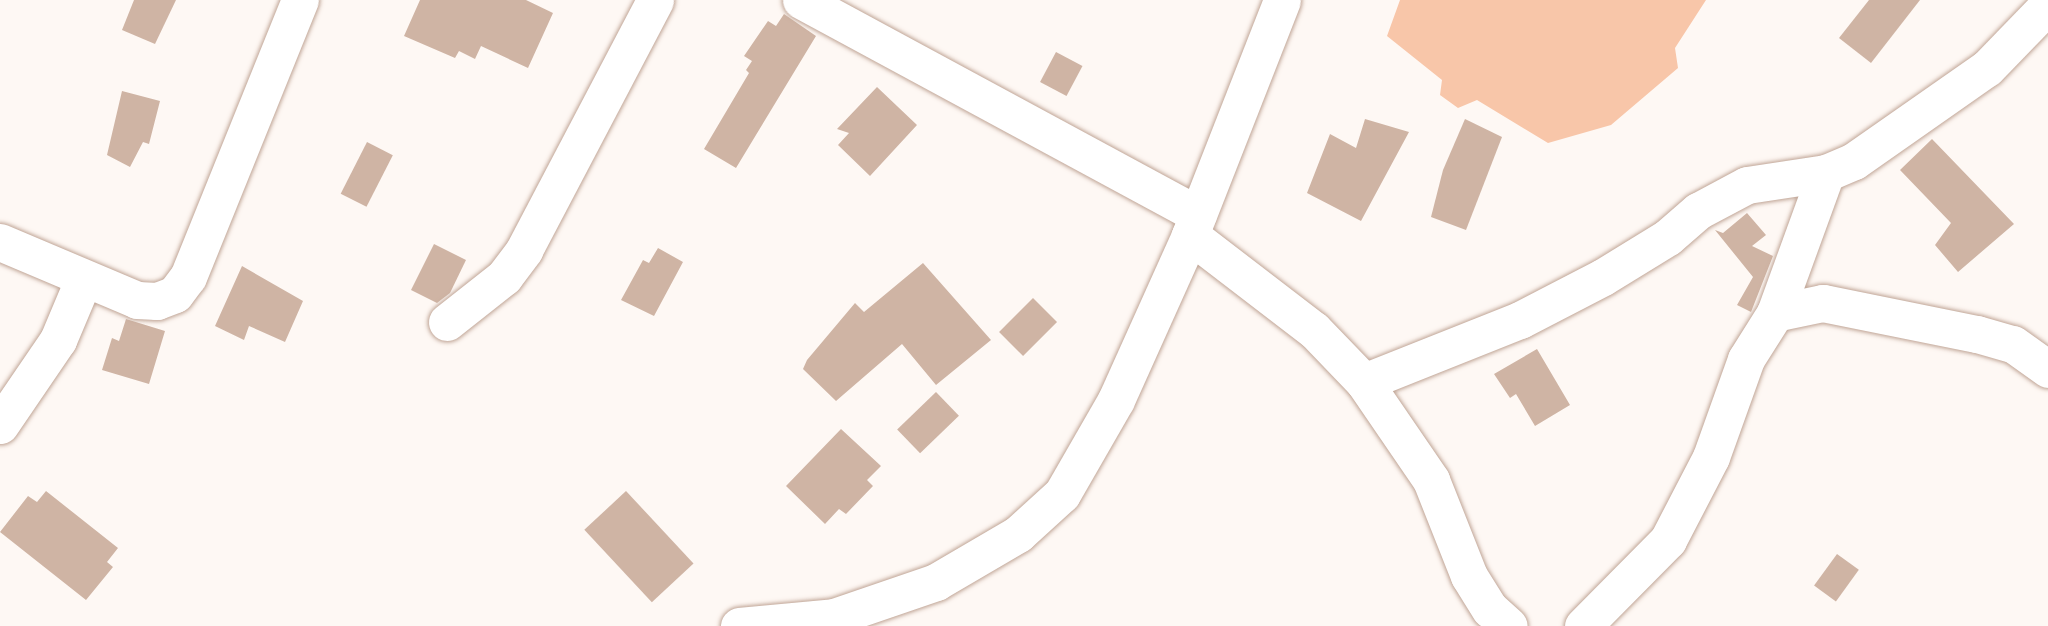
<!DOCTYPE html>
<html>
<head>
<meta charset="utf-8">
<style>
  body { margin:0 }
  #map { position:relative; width:2048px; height:626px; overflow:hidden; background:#fef8f4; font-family:Commissioner,sans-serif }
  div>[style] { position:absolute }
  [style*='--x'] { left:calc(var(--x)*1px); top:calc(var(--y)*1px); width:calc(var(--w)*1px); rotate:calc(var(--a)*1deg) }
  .green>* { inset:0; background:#f8c6a9 }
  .building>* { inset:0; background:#cfb4a4; transform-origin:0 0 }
  .roads { filter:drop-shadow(0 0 2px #c0a596) drop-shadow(0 0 2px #c0a596) }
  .minor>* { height:37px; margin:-18.5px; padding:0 18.5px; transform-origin:18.5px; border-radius:18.5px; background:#fff }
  span { translate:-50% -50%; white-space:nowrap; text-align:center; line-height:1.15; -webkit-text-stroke:5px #fff; paint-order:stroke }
</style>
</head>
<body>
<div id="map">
  <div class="green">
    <i style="clip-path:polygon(1400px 0,1706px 0,1675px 48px,1678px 68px,1611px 125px,1548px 143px,1477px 100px,1458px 108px,1440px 95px,1442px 80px,1387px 36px)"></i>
  </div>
  <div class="building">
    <i style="clip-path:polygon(134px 0,176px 0,155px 44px,122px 30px)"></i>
    <i style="clip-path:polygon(420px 0,526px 0,553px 13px,528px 68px,481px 46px,475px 59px,459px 51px,455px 58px,404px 36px)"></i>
    <i style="clip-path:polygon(1869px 0,1920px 0,1871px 63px,1839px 38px)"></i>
    <i style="clip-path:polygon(784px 14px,816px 36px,736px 168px,704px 149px,749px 73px,746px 70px,752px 61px,744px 56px,768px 21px,776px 26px)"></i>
    <i style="left:1056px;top:52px;width:30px;height:34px;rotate:28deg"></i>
    <i style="clip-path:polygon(877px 87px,917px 125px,870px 176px,838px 145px,849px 133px,837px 129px)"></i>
    <i style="clip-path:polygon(122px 91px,160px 101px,149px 144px,143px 142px,130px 167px,107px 155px)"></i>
    <i style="clip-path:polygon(1365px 119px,1409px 132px,1361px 221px,1307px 193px,1330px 134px,1356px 148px)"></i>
    <i style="clip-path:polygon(1465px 119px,1502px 137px,1466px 230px,1431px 217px,1443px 170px)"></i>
    <i style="clip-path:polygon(1932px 139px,2014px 224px,1958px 272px,1935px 245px,1951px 223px,1900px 170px)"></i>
    <i style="left:367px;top:142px;width:29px;height:58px;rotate:27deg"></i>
    <i style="clip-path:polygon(1747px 213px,1766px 235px,1752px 246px,1773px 256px,1751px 312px,1737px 305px,1753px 277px,1715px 230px,1723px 233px)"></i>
    <i style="clip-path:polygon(434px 244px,466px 260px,450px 293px,437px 303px,411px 290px)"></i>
    <i style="clip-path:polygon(658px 248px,683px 262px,654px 316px,621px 300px,643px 260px,649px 263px)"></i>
    <i style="clip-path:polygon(923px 263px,991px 340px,936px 385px,902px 344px,836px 401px,803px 369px,807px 360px,855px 303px,864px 312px)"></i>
    <i style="clip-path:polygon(242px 266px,303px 301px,285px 342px,249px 326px,244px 340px,215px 326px)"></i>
    <i style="left:1033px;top:298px;width:34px;height:48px;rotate:45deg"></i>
    <i style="clip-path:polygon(126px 319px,165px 331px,149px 384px,102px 370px,112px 338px,119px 341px)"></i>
    <i style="clip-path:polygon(1537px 349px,1570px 405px,1535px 426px,1516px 394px,1510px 398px,1494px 374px)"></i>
    <i style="left:936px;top:392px;width:33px;height:54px;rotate:46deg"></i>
    <i style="clip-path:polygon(841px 429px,881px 466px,867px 480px,873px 486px,846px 514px,839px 509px,825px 524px,786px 486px)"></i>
    <i style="clip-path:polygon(46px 491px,118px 548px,107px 562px,113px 567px,86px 600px,0 532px,28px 496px,37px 502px)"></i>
    <i style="left:626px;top:491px;width:99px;height:57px;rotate:47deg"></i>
    <i style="left:1837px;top:554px;width:27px;height:39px;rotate:36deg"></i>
  </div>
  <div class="roads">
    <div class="minor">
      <i style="--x:801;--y:0;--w:451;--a:28.4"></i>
      <i style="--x:1190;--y:235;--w:156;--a:37.5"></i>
      <i style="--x:1314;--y:330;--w:72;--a:46.1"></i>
      <i style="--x:1364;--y:382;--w:119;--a:55.6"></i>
      <i style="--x:1431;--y:480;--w:103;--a:68.4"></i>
      <i style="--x:1469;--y:576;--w:39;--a:58"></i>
      <i style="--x:1490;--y:609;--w:25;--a:42"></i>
      <i style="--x:0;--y:242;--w:149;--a:22.9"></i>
      <i style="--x:137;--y:300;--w:20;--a:3"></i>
      <i style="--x:157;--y:301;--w:19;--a:-21"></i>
      <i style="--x:175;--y:294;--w:21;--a:-53"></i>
      <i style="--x:188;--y:277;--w:299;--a:-68"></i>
      <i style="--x:1775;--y:313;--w:49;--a:-11.8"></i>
      <i style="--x:1823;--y:303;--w:157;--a:11.4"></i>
      <i style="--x:1977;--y:334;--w:37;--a:16"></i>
      <i style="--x:2013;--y:344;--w:43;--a:35.5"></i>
      <i style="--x:447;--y:322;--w:73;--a:-38.3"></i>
      <i style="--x:504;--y:277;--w:34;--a:-53"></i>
      <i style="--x:524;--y:250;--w:282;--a:-62.3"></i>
      <i style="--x:1364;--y:382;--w:168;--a:-21.7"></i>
      <i style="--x:1520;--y:320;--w:93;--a:-27.4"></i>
      <i style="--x:1603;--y:277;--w:76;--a:-31.6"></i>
      <i style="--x:1668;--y:237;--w:40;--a:-41"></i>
      <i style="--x:1698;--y:211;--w:55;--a:-28"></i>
      <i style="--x:1747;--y:185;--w:80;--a:-8.6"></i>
      <i style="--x:1826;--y:173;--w:30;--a:-23"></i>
      <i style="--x:1854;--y:161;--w:162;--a:-35"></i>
      <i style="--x:1987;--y:68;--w:88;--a:-45.9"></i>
      <i style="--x:0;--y:425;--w:103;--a:-55.7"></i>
      <i style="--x:58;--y:340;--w:67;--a:-67.2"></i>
      <i style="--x:739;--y:626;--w:95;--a:-5.4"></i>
      <i style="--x:834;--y:617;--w:108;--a:-18.9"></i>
      <i style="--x:936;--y:582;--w:95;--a:-30.3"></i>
      <i style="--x:1018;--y:534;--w:59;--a:-42.3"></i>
      <i style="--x:1062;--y:494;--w:108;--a:-60.1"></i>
      <i style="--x:1116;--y:400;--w:181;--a:-65.8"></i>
      <i style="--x:1190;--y:235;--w:252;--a:-68.6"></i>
      <i style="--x:1583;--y:626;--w:121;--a:-45.3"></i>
      <i style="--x:1668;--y:540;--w:93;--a:-62.6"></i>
      <i style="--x:1711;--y:457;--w:104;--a:-70.3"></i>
      <i style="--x:1746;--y:359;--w:54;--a:-57.8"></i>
      <i style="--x:1775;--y:313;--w:149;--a:-70"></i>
    </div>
  </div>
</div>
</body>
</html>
